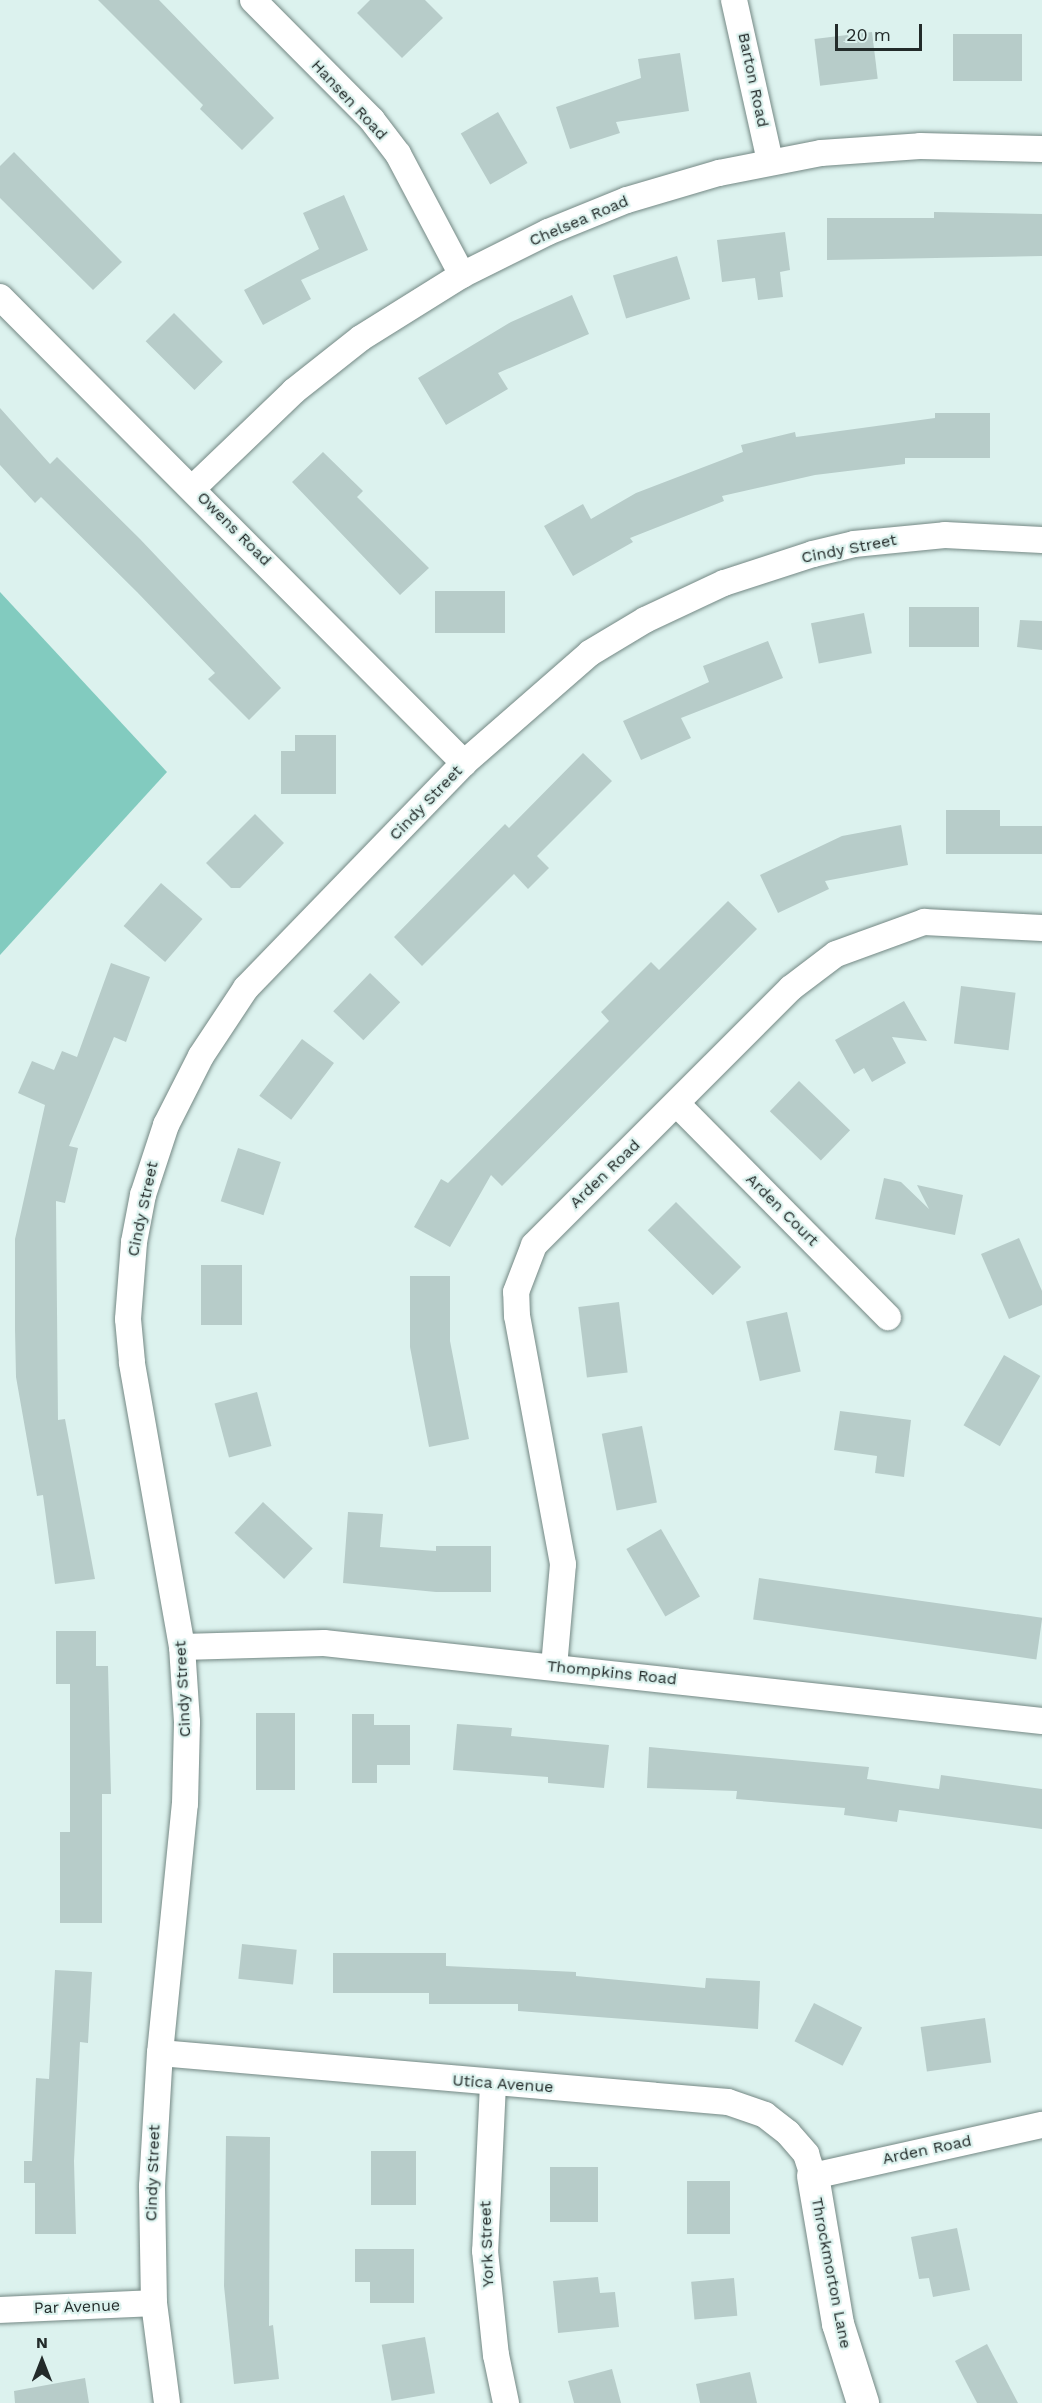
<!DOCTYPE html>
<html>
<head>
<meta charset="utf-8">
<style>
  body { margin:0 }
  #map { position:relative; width:1042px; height:2403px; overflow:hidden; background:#dcf2ee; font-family:"Work Sans",sans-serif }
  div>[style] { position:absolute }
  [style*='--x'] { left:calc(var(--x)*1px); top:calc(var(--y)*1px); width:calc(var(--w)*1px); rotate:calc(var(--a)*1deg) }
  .green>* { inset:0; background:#82cbbf }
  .building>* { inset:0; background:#b7ccc9; transform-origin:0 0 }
  .roads { filter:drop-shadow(0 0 2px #748884) drop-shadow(0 0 2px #748884) }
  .minor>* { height:26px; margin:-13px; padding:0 13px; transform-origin:13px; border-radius:13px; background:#fff }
  .tertiary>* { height:32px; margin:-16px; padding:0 16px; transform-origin:16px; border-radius:16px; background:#fff }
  span { translate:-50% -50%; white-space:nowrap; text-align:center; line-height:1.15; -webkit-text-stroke:4.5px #dcf2ee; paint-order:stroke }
  .street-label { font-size:16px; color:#232b2a }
  .north { position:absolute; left:12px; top:2331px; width:60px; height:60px; -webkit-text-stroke:4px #dcf2ee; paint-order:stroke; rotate:0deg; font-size:16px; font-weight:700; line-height:24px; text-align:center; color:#232b2a }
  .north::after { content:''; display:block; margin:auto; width:21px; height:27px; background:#232b2a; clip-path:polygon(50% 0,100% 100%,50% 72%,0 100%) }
  .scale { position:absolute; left:835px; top:24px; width:87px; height:27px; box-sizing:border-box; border:3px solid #232b2a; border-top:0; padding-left:8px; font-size:18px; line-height:21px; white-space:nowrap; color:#232b2a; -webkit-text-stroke:4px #dcf2ee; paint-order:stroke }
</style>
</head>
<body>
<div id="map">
  <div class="green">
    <i style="clip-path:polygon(0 592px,167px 772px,0 955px)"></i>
  </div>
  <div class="building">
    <i style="clip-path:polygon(98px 0,159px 0,274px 118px,242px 150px,200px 109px,203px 105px)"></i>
    <i style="clip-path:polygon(370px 0,425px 0,443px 18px,402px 58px,357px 13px)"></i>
    <i style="left:872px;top:32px;width:47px;height:58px;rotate:83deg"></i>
    <i style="left:953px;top:34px;width:69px;height:47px"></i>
    <i style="clip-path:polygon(680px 53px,689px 111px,616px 122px,620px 133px,570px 149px,556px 107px,641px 78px,638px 59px)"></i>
    <i style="left:498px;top:112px;width:59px;height:43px;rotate:60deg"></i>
    <i style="clip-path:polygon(14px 152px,122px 262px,93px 290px,0 198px,0 166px)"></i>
    <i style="clip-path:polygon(344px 195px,368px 250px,301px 280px,311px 299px,263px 325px,244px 290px,319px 249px,303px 213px)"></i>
    <i style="clip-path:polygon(934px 212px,1042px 214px,1042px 256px,827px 260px,827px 218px,934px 218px)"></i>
    <i style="clip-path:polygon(785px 232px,790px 270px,780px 272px,783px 297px,758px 300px,755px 278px,722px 282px,717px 240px)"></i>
    <i style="left:677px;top:256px;width:45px;height:67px;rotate:73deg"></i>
    <i style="clip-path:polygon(572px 295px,589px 334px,498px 373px,508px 389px,446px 425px,418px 378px,511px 322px)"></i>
    <i style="left:174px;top:313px;width:69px;height:40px;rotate:45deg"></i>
    <i style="clip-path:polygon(0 408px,50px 464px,57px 457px,140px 539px,281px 688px,249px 720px,208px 679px,215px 673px,137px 592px,41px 497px,35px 503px,0 465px)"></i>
    <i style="clip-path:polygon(935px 413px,990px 413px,990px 458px,905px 458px,905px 464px,815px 475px,722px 496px,724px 501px,630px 538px,633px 542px,573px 576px,544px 526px,583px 504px,591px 519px,636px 493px,743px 452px,741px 445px,795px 432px,796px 437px,935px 418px)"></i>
    <i style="clip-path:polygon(323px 452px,363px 491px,357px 497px,429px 568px,400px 595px,292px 482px)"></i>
    <i style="left:435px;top:591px;width:70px;height:42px"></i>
    <i style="left:909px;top:607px;width:70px;height:40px"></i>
    <i style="left:864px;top:613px;width:41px;height:54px;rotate:79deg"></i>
    <i style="clip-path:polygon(1020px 620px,1042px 621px,1042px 650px,1017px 647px)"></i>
    <i style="clip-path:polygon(768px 641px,783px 678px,681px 718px,691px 738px,641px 760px,623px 721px,709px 682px,703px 666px)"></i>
    <i style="clip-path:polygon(295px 735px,336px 735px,336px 794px,281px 794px,281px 751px,295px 751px)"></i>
    <i style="clip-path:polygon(583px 753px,612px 781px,537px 856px,549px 868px,528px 889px,514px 874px,422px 966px,394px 937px,505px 824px,509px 828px)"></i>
    <i style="clip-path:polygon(946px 810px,1000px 810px,1000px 826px,1042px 826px,1042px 854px,946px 854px)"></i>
    <i style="clip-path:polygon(255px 814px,284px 843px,240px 888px,231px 888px,206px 863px)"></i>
    <i style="clip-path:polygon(901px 825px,908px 865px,825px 881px,829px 889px,778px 913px,760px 875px,842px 836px)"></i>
    <i style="left:161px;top:883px;width:55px;height:57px;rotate:41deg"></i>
    <i style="clip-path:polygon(728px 901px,757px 929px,502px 1186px,491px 1175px,450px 1247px,414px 1227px,441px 1179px,448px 1183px,609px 1021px,601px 1012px,651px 962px,659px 970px)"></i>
    <i style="clip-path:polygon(111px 963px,150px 977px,126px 1042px,114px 1037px,69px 1146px,78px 1148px,65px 1203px,56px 1201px,58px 1420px,65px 1419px,95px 1579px,55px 1584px,43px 1495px,37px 1496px,16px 1377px,15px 1330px,15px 1239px,45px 1105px,18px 1093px,32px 1061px,54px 1070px,62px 1051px,77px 1057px)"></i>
    <i style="left:370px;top:973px;width:42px;height:53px;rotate:44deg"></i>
    <i style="left:961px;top:986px;width:55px;height:58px;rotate:7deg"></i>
    <i style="clip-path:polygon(904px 1001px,927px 1041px,892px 1037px,906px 1063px,872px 1082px,864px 1068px,854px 1074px,835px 1040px)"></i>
    <i style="left:302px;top:1039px;width:40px;height:71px;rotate:37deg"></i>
    <i style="left:799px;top:1081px;width:71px;height:42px;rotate:44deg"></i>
    <i style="left:238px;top:1148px;width:45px;height:56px;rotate:18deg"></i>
    <i style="clip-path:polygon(884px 1178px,901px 1182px,929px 1209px,917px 1185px,963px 1195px,955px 1235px,875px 1219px)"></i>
    <i style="left:676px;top:1202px;width:92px;height:40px;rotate:45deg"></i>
    <i style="clip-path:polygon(1019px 1238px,1042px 1291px,1042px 1305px,1009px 1319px,981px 1254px)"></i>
    <i style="left:201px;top:1265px;width:41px;height:60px"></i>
    <i style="clip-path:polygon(410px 1276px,450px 1276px,450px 1341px,469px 1439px,429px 1447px,410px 1347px)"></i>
    <i style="left:619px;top:1302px;width:71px;height:41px;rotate:83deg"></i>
    <i style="left:787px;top:1312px;width:61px;height:42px;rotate:77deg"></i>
    <i style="left:1004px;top:1355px;width:42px;height:81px;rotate:30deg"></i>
    <i style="left:257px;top:1392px;width:56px;height:44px;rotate:75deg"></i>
    <i style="clip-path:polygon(840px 1411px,911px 1420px,904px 1477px,875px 1473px,877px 1456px,834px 1450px)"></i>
    <i style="left:642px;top:1426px;width:78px;height:41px;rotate:79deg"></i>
    <i style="left:263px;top:1502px;width:68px;height:42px;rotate:43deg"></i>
    <i style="clip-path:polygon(348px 1512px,383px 1514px,380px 1547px,436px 1551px,436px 1546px,491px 1546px,491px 1592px,436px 1592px,343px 1583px)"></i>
    <i style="left:661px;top:1529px;width:78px;height:40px;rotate:60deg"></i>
    <i style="left:759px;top:1578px;width:286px;height:42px;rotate:8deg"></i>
    <i style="clip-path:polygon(56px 1631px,96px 1631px,96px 1666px,108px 1666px,111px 1794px,102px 1794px,102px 1923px,60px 1923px,60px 1832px,70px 1832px,70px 1684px,56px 1684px)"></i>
    <i style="left:256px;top:1713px;width:39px;height:77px"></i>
    <i style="clip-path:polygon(352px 1714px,374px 1714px,374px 1725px,410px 1725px,410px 1765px,377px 1765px,377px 1783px,352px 1783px)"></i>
    <i style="clip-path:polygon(457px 1724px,512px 1728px,511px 1736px,609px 1745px,604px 1788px,548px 1783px,548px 1777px,453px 1770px)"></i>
    <i style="clip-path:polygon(649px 1747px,869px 1767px,867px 1779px,939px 1789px,941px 1775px,1042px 1789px,1042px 1829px,899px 1810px,897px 1822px,844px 1815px,845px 1808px,736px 1799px,737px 1791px,647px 1788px)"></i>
    <i style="left:242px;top:1944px;width:55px;height:35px;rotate:6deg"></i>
    <i style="clip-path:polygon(333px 1953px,446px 1953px,446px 1966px,576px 1972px,576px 1976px,705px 1988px,706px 1978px,760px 1981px,758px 2029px,518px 2011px,518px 2004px,429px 2004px,429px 1993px,333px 1993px)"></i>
    <i style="clip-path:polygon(55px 1970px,92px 1972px,88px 2043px,80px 2042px,74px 2161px,76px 2234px,35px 2234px,35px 2183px,24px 2183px,24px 2161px,32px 2161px,36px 2078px,49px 2079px)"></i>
    <i style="left:814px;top:2003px;width:54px;height:43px;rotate:27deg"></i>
    <i style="left:985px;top:2018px;width:45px;height:65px;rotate:82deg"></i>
    <i style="clip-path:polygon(226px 2136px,270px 2137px,269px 2326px,273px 2325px,279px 2379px,234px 2384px,224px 2286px)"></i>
    <i style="left:371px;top:2151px;width:45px;height:54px"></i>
    <i style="left:550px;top:2167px;width:48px;height:55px"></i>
    <i style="left:687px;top:2181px;width:43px;height:53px"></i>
    <i style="clip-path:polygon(957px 2228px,970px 2290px,933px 2297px,929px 2278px,919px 2279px,911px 2237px)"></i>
    <i style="clip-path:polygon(355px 2249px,414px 2249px,414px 2303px,370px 2303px,370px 2282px,355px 2282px)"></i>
    <i style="clip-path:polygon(598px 2277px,600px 2293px,615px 2292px,619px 2327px,558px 2333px,553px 2281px)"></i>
    <i style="left:734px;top:2278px;width:38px;height:43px;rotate:85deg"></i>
    <i style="left:425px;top:2337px;width:57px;height:44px;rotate:80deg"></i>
    <i style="clip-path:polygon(987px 2344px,1018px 2403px,977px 2403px,955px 2361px)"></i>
    <i style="clip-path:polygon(612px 2369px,621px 2403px,574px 2403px,568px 2381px)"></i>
    <i style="clip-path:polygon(750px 2372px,757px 2403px,700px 2403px,696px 2384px)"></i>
    <i style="clip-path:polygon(85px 2378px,89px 2403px,15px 2403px,14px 2391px)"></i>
  </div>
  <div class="roads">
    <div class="minor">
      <i style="--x:253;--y:0;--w:169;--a:45.2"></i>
      <i style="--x:372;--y:120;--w:43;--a:52.6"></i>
      <i style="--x:398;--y:154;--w:137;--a:62.1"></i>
      <i style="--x:734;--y:0;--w:165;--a:77.4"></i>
      <i style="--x:0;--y:297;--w:658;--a:45.12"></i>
      <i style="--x:193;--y:488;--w:140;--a:-43.8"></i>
      <i style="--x:294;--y:391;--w:85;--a:-38.3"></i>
      <i style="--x:361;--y:338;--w:119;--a:-32"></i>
      <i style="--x:462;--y:275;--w:96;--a:-26.6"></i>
      <i style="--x:548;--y:232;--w:85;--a:-22.1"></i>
      <i style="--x:627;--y:200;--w:96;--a:-16.4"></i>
      <i style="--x:719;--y:173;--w:104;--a:-11.1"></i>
      <i style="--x:821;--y:153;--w:99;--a:-4"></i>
      <i style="--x:920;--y:146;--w:122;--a:1.4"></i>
      <i style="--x:677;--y:1104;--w:300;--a:45.3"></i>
      <i style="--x:182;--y:1647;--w:142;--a:-1.6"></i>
      <i style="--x:324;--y:1643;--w:722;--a:6.2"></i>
      <i style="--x:554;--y:1667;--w:103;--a:-85"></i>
      <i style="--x:563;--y:1564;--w:252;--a:-100.5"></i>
      <i style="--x:517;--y:1316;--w:24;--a:-92"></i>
      <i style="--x:516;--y:1292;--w:50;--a:-69"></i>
      <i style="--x:534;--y:1245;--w:363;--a:-45"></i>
      <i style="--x:791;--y:988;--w:56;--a:-37.1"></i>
      <i style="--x:836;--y:954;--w:94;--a:-20"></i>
      <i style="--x:924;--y:922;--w:118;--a:2.9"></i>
      <i style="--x:160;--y:2053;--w:570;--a:4.93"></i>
      <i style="--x:728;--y:2102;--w:39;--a:19"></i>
      <i style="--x:765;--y:2115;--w:29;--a:38"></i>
      <i style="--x:788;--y:2133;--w:28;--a:49"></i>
      <i style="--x:806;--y:2154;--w:23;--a:72"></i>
      <i style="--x:813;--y:2176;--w:235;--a:-12.6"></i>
      <i style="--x:493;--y:2084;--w:167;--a:92.7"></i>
      <i style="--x:485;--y:2251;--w:105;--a:84"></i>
      <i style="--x:496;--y:2355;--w:49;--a:78.2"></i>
      <i style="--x:0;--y:2310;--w:154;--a:-2.6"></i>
      <i style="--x:167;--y:2403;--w:101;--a:-97.4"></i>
      <i style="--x:154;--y:2303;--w:117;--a:-91"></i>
      <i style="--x:152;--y:2186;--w:133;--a:-86.6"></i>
      <i style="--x:160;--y:2053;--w:250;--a:-84.3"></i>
      <i style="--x:185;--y:1804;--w:82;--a:-88.6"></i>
      <i style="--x:187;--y:1722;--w:75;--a:-93.8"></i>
      <i style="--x:182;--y:1647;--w:289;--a:-100"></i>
      <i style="--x:132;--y:1362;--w:43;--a:-95.3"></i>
      <i style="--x:128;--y:1319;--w:77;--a:-85.5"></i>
      <i style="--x:134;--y:1242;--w:48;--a:-79.2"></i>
      <i style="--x:143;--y:1195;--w:74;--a:-71.8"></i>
      <i style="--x:166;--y:1125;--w:77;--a:-63.1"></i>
      <i style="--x:201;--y:1056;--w:82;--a:-56.5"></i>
      <i style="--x:246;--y:988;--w:313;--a:-45.9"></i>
      <i style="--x:464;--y:763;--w:167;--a:-41.1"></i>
      <i style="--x:590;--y:653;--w:64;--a:-31"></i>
      <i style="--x:645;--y:620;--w:87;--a:-25.1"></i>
      <i style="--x:724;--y:583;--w:94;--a:-18"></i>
      <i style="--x:813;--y:554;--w:42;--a:-13.7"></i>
      <i style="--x:854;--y:544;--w:91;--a:-5.6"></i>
      <i style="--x:945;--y:535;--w:97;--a:3"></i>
    </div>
    <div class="tertiary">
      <i style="--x:813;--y:2176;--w:150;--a:80.4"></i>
      <i style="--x:838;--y:2324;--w:83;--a:72.4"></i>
    </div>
  </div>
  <div class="street-label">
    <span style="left:753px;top:80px;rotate:78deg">Barton Road</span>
    <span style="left:349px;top:100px;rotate:47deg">Hansen Road</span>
    <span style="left:579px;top:221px;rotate:-23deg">Chelsea Road</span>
    <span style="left:234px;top:529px;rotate:45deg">Owens Road</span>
    <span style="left:849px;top:549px;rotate:-11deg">Cindy Street</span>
    <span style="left:426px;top:803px;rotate:-46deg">Cindy Street</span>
    <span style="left:605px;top:1174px;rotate:-44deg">Arden Road</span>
    <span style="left:143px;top:1209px;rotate:-78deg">Cindy Street</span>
    <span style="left:782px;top:1210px;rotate:45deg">Arden Court</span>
    <span style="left:612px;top:1673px;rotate:6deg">Thompkins Road</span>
    <span style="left:183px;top:1689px;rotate:-93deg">Cindy Street</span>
    <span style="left:503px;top:2084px;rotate:4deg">Utica Avenue</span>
    <span style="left:927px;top:2150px;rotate:-12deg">Arden Road</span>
    <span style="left:153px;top:2173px;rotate:-88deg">Cindy Street</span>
    <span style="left:487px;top:2244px;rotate:-92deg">York Street</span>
    <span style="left:831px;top:2273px;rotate:79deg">Throckmorton Lane</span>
    <span style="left:77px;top:2307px;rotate:-2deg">Par Avenue</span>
  </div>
  <div class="north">N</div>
  <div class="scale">20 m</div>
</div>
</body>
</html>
